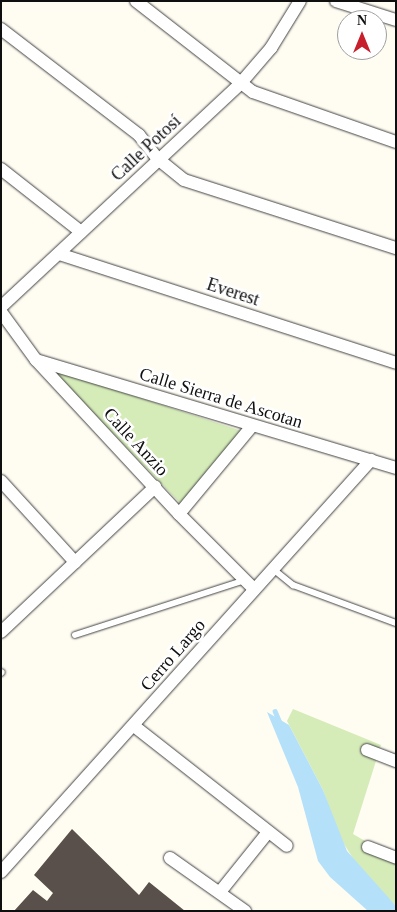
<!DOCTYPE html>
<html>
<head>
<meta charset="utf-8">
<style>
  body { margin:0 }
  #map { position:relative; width:397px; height:912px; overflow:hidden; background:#fffcf2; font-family:Georgia,serif }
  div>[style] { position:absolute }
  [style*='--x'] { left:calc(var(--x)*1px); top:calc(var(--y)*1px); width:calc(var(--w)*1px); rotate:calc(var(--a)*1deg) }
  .green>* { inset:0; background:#d5ecb9 }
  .water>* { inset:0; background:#b4e1f9 }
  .stream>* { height:4.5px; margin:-2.25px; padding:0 2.25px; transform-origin:2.25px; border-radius:2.25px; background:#b4e1f9 }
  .building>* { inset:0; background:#59504b }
  .roads { filter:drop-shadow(0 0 1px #424242) drop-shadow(0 0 1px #424242) }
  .service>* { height:6px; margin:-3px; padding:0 3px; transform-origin:3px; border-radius:3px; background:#fff }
  .minor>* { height:12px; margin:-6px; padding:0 6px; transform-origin:6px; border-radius:6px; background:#fff }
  span { translate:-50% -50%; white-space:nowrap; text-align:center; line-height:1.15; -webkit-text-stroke:5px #fff; paint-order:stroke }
  .street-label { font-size:18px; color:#0f0f0f }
  .frame { position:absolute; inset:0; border:2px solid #0f0f0f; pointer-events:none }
  .north { position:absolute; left:337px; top:10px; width:50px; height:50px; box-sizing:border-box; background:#fff; border:1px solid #9f9f9f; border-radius:50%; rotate:0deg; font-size:14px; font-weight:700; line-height:20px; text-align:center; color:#0f0f0f }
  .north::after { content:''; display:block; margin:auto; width:18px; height:22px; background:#c7202c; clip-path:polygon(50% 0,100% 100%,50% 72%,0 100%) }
</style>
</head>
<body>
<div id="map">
  <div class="green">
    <i style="clip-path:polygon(51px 369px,245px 432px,181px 504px)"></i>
    <i style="clip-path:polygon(293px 709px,381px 745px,353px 834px,396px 859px,396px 906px,359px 868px,339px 836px,323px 790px,287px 721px)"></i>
  </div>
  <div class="water">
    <i style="clip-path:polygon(267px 712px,289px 725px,323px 790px,347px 851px,396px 906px,396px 911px,368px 911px,330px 877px,318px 861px,298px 787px)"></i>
  </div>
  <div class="stream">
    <i style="--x:275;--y:711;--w:13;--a:67"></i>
  </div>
  <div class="building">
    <i style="clip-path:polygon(72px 829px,139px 895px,149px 882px,185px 911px,14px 911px,33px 890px,47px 901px,53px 893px,34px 875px)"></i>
  </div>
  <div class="roads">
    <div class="service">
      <i style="--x:273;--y:569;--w:26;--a:39"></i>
      <i style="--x:293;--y:585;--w:110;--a:20.3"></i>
      <i style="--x:75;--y:635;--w:179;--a:-17.9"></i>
      <i style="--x:1;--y:673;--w:1;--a:-45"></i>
    </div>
    <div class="minor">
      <i style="--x:136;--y:1;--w:148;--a:37.9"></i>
      <i style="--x:253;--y:92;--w:151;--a:19.3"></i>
      <i style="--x:336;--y:1;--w:63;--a:17.6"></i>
      <i style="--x:1;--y:29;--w:174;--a:37.5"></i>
      <i style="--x:139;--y:135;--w:31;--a:52"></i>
      <i style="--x:158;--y:159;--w:33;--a:39"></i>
      <i style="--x:184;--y:180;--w:223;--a:17.8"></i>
      <i style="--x:1;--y:169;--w:102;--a:38.2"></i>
      <i style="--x:59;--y:254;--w:354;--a:17.9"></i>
      <i style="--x:1;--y:307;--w:327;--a:-43"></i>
      <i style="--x:240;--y:84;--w:48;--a:-49.3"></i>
      <i style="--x:271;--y:48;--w:55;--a:-58.3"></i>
      <i style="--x:1;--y:312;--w:59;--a:53.9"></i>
      <i style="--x:36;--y:360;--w:210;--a:47.1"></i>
      <i style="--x:179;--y:514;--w:106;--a:45"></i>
      <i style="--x:36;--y:360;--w:376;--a:16.7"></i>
      <i style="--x:1;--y:481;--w:110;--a:47.6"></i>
      <i style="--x:179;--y:514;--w:114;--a:-50.3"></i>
      <i style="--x:1;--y:632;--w:212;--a:-43.3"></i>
      <i style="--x:134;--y:726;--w:194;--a:38.1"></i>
      <i style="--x:367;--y:750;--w:31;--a:21"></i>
      <i style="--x:368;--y:847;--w:30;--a:21"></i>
      <i style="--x:170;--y:858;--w:92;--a:35.2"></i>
      <i style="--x:1;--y:872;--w:554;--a:-48.07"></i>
      <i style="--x:220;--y:892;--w:77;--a:-51.3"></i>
    </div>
  </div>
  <div class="street-label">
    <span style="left:146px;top:148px;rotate:-43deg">Calle Potosí</span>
    <span style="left:233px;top:292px;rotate:18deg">Everest</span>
    <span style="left:221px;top:398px;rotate:17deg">Calle Sierra de Ascotan</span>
    <span style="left:136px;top:442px;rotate:47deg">Calle Anzio</span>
    <span style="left:173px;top:655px;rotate:-49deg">Cerro Largo</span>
  </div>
  <div class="frame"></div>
  <div class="north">N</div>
</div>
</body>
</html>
